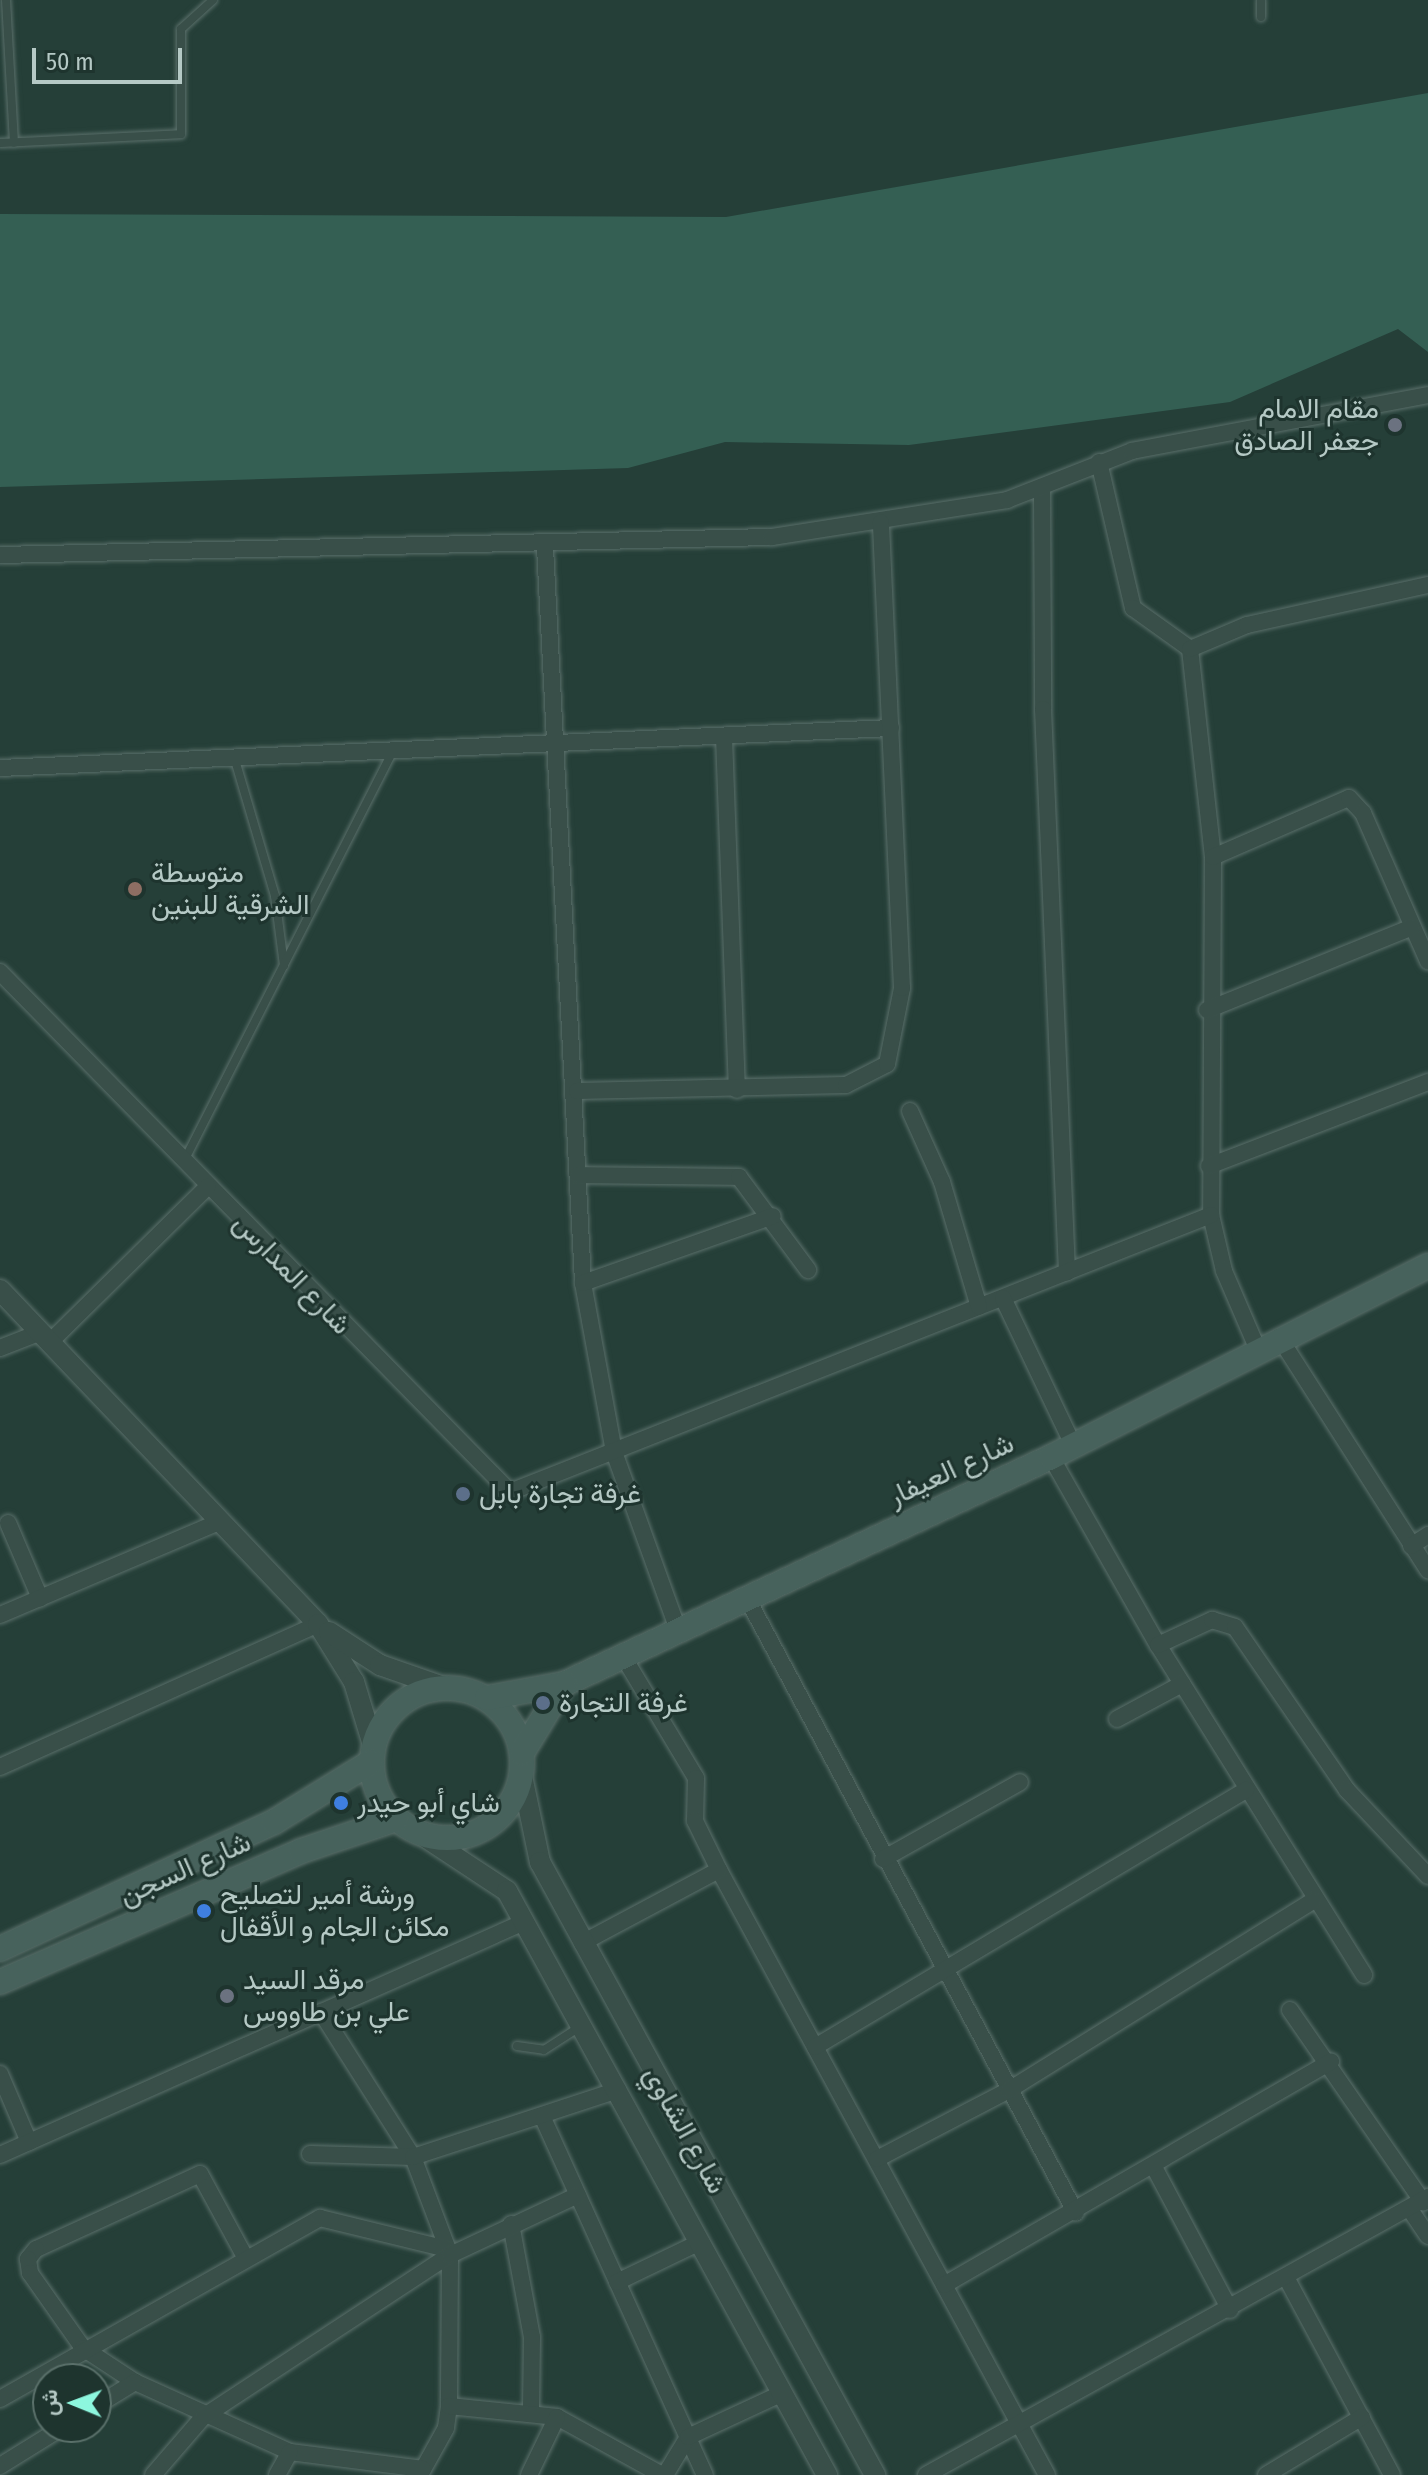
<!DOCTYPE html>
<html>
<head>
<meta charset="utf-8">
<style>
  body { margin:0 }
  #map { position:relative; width:1428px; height:2475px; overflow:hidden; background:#253f38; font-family:"Fira Sans Condensed",Vazirmatn,sans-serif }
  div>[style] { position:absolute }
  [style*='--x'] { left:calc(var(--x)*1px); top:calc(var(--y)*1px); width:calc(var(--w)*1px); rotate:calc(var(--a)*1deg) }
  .water>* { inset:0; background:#345f53 }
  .roads { filter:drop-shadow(0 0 2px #5a6f6a) drop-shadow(0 0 2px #5a6f6a) }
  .service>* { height:8px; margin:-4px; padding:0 4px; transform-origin:4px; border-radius:4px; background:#394f49 }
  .minor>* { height:16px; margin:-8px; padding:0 8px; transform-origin:8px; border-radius:8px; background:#394f49 }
  .tertiary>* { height:20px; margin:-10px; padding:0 10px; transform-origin:10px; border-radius:10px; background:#394f49 }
  .secondary>* { height:24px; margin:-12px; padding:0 12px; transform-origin:12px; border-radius:12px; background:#47625c }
  .secondary>.ring { margin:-12px; padding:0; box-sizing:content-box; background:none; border:24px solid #47625c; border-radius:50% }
  .dots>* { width:22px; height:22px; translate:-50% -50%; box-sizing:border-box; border:4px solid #1e342e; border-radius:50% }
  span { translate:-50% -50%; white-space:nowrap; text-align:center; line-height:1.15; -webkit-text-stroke:6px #1e342e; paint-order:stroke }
  .poi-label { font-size:28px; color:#b5c9c5 }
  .right { translate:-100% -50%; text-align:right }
  .left { translate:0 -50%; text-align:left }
  .street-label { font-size:28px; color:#b5c9c5 }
  .north { position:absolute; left:32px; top:2363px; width:80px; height:80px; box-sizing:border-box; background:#1e342e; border:2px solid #5a706a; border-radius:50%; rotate:271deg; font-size:22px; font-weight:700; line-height:32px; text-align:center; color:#b5c9c5 }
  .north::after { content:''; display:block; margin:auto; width:28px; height:36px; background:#8df7de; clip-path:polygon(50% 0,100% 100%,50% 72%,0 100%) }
  .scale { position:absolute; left:32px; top:48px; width:150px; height:36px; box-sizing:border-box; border:4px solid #b5c9c5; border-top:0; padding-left:10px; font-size:24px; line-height:28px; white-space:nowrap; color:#b5c9c5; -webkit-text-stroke:6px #1e342e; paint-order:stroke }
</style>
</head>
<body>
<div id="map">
  <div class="water">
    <i style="clip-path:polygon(1428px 93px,1428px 352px,1398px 329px,1230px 402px,909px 445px,725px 442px,628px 468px,0 487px,0 214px,726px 217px)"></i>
  </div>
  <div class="roads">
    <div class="service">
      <i style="--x:6;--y:0;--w:143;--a:86.8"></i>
      <i style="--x:1261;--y:0;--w:17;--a:90"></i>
      <i style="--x:0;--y:143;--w:181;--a:-2.8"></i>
      <i style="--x:181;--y:134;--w:105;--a:-90"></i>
      <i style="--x:181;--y:29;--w:43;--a:-42.2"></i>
      <i style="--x:235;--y:760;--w:142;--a:73.6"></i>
      <i style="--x:275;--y:896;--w:70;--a:82.6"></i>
      <i style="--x:185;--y:1159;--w:454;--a:-63"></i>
      <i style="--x:517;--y:2046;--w:27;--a:8"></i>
      <i style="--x:544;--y:2050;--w:44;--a:-33"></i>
    </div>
    <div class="minor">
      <i style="--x:1099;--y:462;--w:150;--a:76.9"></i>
      <i style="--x:1133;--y:608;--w:70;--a:35.7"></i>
      <i style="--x:1190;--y:649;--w:209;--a:83.7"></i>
      <i style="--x:1213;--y:857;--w:358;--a:90.3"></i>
      <i style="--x:1211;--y:1215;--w:57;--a:76.9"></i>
      <i style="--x:1224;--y:1271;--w:86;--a:66.7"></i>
      <i style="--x:1042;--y:488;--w:221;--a:89.7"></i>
      <i style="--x:1043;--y:709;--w:564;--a:87.56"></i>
      <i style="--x:545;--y:547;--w:737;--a:87.04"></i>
      <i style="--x:583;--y:1283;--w:172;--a:79.6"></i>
      <i style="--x:614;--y:1452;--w:189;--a:70.2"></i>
      <i style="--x:0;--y:555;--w:772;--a:-1.34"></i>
      <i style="--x:772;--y:537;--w:238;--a:-8.9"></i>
      <i style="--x:1007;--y:500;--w:134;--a:-21.4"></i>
      <i style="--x:1132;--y:451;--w:301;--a:-10.7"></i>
      <i style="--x:1190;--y:649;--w:62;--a:-22.8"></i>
      <i style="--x:1247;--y:625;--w:185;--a:-12.5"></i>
      <i style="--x:724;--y:737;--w:353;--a:87.9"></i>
      <i style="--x:0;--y:768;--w:892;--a:-2.57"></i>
      <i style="--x:1213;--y:857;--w:148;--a:-23.5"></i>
      <i style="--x:1349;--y:798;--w:21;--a:47"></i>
      <i style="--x:1363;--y:813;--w:162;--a:66.3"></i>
      <i style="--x:0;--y:972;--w:728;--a:45.56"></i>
      <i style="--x:510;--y:1492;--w:754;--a:-21.56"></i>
      <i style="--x:1207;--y:1010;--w:221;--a:-22"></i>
      <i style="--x:577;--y:1091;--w:269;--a:-1.3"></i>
      <i style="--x:846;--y:1085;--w:46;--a:-27.1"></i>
      <i style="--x:887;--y:1064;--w:77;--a:-78.8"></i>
      <i style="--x:902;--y:988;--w:466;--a:-92.6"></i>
      <i style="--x:910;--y:1111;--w:78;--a:65.7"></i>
      <i style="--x:942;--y:1182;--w:130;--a:73.5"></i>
      <i style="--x:1209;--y:1166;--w:235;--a:-21"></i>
      <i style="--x:578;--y:1175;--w:161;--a:0.7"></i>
      <i style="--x:739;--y:1177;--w:116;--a:53.4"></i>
      <i style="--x:583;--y:1283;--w:201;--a:-19.4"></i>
      <i style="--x:1003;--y:1298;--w:163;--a:64.5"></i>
      <i style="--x:1279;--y:1337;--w:277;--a:57.4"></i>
      <i style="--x:50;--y:1342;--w:221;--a:-44.6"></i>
      <i style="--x:0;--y:1348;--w:44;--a:-21.3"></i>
      <i style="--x:1051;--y:1457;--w:216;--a:60.4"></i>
      <i style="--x:1158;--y:1645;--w:389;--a:58"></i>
      <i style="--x:8;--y:1523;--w:82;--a:66.9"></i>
      <i style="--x:1411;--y:1546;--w:20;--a:-33"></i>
      <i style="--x:747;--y:1598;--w:697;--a:61.86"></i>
      <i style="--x:0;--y:1615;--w:240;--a:-23"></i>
      <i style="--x:1158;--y:1645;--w:60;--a:-24.8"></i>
      <i style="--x:1212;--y:1620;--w:24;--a:17"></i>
      <i style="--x:1235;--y:1627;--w:198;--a:55.5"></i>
      <i style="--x:1347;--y:1790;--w:118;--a:46.7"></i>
      <i style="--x:623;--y:1656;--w:142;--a:59.1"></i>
      <i style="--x:696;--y:1778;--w:43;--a:91.3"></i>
      <i style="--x:695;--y:1821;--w:55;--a:63.9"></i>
      <i style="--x:719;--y:1870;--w:688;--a:61.54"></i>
      <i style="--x:1117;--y:1719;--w:74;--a:-28.3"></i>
      <i style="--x:0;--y:1767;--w:349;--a:-24.2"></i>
      <i style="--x:883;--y:1859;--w:157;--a:-29.3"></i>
      <i style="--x:582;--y:1943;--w:155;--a:-28.1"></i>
      <i style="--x:1290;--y:2010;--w:234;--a:55.3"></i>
      <i style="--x:321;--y:2012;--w:172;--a:57.6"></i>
      <i style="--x:413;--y:2157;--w:105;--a:69.3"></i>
      <i style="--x:450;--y:2255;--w:151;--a:90.4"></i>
      <i style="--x:449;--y:2406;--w:22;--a:98"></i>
      <i style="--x:446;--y:2428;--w:54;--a:119"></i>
      <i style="--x:815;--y:2047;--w:502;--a:-30.81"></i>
      <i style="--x:0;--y:2074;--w:74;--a:66.9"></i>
      <i style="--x:542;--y:2116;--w:394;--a:65.6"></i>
      <i style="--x:310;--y:2154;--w:103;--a:1.7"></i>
      <i style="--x:413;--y:2157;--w:216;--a:-18.1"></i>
      <i style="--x:0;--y:2155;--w:573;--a:-23.97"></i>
      <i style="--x:877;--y:2159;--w:149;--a:-27.6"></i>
      <i style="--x:1009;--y:2090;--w:358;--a:-31.9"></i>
      <i style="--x:1154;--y:2167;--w:162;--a:62"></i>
      <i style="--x:1411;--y:2211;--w:30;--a:56"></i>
      <i style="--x:511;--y:2224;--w:115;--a:79.5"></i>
      <i style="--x:532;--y:2337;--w:75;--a:90.8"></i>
      <i style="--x:244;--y:2255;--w:92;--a:-118.5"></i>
      <i style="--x:200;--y:2174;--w:180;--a:155.4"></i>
      <i style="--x:36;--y:2249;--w:13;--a:129"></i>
      <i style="--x:28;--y:2259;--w:14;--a:82"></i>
      <i style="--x:30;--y:2273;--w:92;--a:54.8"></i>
      <i style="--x:83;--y:2348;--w:62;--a:33.2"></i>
      <i style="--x:135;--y:2382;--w:170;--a:24.3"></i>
      <i style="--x:290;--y:2452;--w:134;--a:7.3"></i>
      <i style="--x:1287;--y:2279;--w:222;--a:61.8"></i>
      <i style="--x:617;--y:2282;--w:92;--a:-25.7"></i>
      <i style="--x:944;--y:2285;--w:447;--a:-30"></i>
      <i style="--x:0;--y:2399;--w:368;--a:-29.5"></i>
      <i style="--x:320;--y:2218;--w:131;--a:13.7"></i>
      <i style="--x:96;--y:2406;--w:46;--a:-31.6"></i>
      <i style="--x:449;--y:2406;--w:109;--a:5.8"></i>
      <i style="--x:557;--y:2417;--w:120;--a:28.9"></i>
      <i style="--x:0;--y:2466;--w:74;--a:-31.8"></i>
      <i style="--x:153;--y:2475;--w:77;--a:-49.2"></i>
      <i style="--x:203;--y:2417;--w:295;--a:-33.3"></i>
      <i style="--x:450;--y:2255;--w:141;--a:-25.1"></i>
      <i style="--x:277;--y:2475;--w:26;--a:-61"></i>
      <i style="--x:529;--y:2475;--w:64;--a:-64.2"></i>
      <i style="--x:665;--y:2475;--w:44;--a:-58.8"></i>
      <i style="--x:688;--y:2437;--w:105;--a:-24.9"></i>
      <i style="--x:926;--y:2475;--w:574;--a:-28.98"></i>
      <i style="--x:1266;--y:2475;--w:112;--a:-31.1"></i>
    </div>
    <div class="tertiary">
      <i style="--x:0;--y:1290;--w:461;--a:46.4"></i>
      <i style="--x:318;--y:1624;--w:68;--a:58.2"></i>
      <i style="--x:354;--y:1682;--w:66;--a:73.2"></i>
      <i style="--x:329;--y:1632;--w:61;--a:32.9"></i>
      <i style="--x:380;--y:1665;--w:67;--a:19.2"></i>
      <i style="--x:522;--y:1776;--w:88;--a:78.2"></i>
      <i style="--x:540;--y:1862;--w:699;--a:61.34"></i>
      <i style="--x:422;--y:1835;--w:102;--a:33.4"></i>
      <i style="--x:507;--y:1891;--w:666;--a:61.28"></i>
    </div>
    <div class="secondary">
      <i class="ring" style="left:372px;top:1688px;width:126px;height:126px"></i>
      <i style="--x:487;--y:1698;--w:78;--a:-10.3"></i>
      <i style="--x:564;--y:1684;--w:537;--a:-24.99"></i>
      <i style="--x:1051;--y:1457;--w:423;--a:-26.9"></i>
      <i style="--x:522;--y:1753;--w:81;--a:-58.7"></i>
      <i style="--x:0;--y:1949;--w:302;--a:-24.9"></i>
      <i style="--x:274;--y:1822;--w:114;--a:-31.7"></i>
      <i style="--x:0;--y:1982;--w:328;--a:-23.5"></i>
      <i style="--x:301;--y:1851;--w:100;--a:-18.6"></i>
    </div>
  </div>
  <div class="dots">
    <i style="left:1395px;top:425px;background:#6b7280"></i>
    <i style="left:135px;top:889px;background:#8d6e63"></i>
    <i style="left:463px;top:1494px;background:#5c6f8a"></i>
    <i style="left:543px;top:1703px;background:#5c6f8a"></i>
    <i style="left:341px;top:1803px;background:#3f7fe0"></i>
    <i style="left:204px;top:1911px;background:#3f7fe0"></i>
    <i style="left:227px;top:1996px;background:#6b7280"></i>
  </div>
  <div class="poi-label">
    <span class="right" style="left:1379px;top:425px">مقام الامام<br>جعفر الصادق</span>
    <span class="left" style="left:151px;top:889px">متوسطة<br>الشرقية للبنين</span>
    <span class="left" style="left:479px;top:1494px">غرفة تجارة بابل</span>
    <span class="left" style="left:559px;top:1703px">غرفة التجارة</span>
    <span class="left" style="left:357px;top:1803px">شاي أبو حيدر</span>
    <span class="left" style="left:220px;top:1911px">ورشة أمير لتصليح<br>مكائن الجام و الأقفال</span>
    <span class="left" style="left:243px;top:1996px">مرقد السيد<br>علي بن طاووس</span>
  </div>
  <div class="street-label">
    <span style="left:292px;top:1274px;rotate:46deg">شارع المدارس</span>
    <span style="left:951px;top:1470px;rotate:-25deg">شارع العيفار</span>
    <span style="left:185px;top:1869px;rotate:-24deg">شارع السجن</span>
    <span style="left:685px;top:2130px;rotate:61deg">شارع الشاوي</span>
  </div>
  <div class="north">ش</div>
  <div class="scale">50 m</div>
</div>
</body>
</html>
